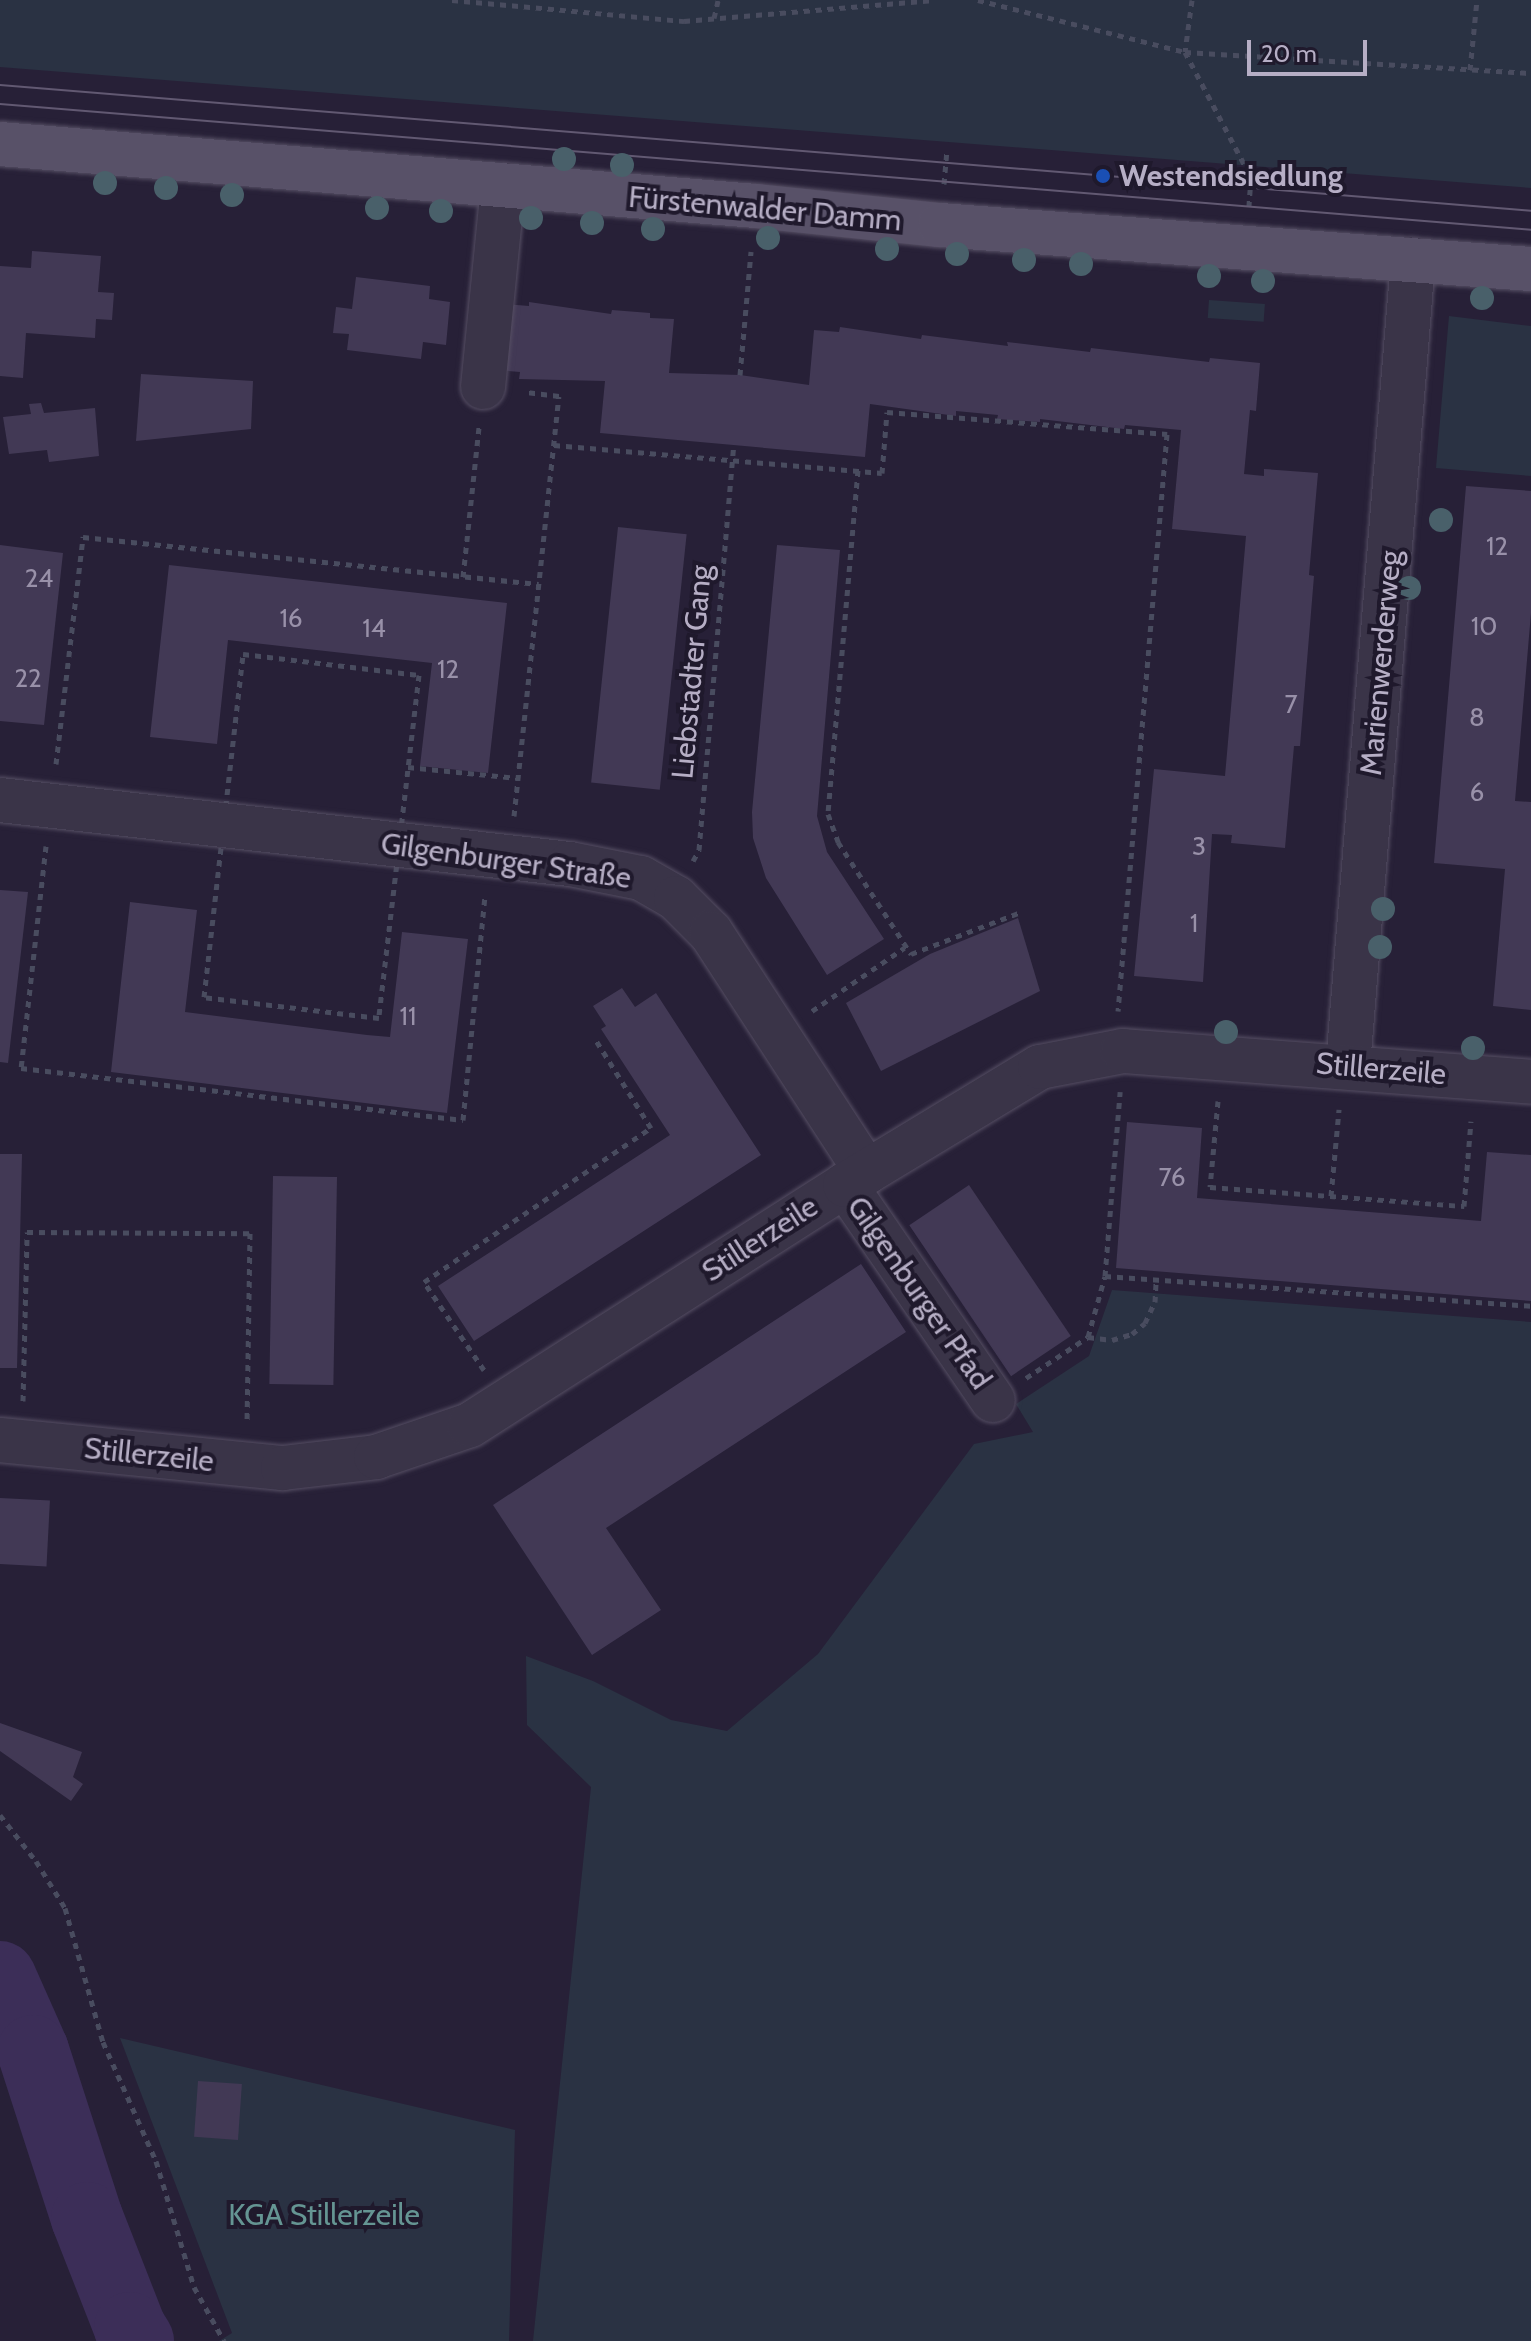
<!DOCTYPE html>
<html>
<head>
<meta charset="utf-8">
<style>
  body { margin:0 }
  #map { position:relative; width:1531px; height:2341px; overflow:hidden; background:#272037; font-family:Cabin,sans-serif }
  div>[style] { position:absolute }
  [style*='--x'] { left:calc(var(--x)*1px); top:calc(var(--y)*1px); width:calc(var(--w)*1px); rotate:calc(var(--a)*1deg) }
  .green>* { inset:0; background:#2a3243; transform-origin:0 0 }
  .river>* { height:72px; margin:-36px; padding:0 36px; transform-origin:36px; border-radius:36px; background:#3c2e58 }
  .building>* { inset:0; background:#423955; transform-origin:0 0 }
  .path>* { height:5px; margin-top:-2.5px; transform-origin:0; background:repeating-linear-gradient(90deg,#494c5f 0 6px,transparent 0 12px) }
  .roads { filter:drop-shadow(0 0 2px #554e63) drop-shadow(0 0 2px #554e63) }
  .minor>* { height:44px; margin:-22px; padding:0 22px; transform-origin:22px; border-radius:22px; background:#3a3448 }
  .major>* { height:44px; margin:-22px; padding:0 22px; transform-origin:22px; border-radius:22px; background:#585168 }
  .tram>* { height:2px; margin:-1px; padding:0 1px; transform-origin:1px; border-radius:1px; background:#625972 }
  .trees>* { width:24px; height:24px; margin:-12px; border-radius:50%; background:#49606a }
  .dots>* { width:22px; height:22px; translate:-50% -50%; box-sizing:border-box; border:4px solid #1f192c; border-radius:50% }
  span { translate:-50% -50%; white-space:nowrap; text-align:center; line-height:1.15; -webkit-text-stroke:8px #1f192c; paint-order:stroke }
  .number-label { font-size:26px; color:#9991a9 }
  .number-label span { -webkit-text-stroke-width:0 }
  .poi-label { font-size:30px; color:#b6aec5; font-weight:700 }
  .left { translate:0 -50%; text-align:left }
  .street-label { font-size:30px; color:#b6aec5 }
  .park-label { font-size:30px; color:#659593 }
  .scale { position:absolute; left:1247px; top:40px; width:120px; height:36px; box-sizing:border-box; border:4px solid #b6aec5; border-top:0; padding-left:10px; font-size:24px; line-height:28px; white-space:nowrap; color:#b6aec5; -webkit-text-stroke:6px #1f192c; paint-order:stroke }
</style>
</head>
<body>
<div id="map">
  <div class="green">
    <i style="clip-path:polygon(0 0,1531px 0,1531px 188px,0 67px)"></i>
    <i style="left:1209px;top:300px;width:56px;height:18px;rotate:4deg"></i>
    <i style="clip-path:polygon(1449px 316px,1531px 326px,1531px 476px,1436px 468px)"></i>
    <i style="clip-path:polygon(1112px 1290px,1531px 1322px,1531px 2341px,533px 2341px,591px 1787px,527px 1725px,526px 1656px,593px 1681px,671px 1720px,727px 1731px,818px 1654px,974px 1444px,1033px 1432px,1016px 1404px,1089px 1356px)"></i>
    <i style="clip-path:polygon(120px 2038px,515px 2130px,509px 2341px,219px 2341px,232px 2333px)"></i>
  </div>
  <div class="river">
    <i style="--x:0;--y:1977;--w:81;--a:66"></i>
    <i style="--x:33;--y:2051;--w:176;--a:72.1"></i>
    <i style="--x:87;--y:2218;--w:118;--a:68.6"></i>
    <i style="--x:130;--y:2328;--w:15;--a:58"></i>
  </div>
  <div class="building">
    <i style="clip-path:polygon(32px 251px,101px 256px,98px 292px,114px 293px,112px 320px,96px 319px,95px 338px,26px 333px,23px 378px,0 376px,0 266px,31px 268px)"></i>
    <i style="clip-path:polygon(356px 277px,430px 286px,429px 299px,450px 302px,446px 345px,423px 342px,421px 359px,347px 350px,349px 334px,333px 333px,336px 307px,352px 309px)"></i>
    <i style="clip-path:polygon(529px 302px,611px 314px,612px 310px,650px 313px,650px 318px,674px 319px,669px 373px,740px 375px,809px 385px,814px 330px,839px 332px,840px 327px,921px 339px,922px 335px,1008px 346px,1007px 342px,1090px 352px,1091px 348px,1209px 362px,1210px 358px,1260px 363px,1256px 411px,1250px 410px,1244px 474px,1264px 476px,1264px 469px,1318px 473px,1309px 575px,1314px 576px,1300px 746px,1294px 746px,1285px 848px,1231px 843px,1232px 835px,1212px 834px,1203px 982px,1134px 976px,1154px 769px,1225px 776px,1246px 536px,1172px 529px,1181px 430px,1125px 425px,1124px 429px,1040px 419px,1040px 422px,997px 419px,998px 415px,956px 411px,956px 416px,870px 404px,865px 457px,600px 433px,605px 381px,519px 379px,520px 372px,498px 370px,504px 304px,529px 306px)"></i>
    <i style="clip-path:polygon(141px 374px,253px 381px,251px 429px,136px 441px)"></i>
    <i style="clip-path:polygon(41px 403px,44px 413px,95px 408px,99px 456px,49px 462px,47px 450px,9px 454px,3px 417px,31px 414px,29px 404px)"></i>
    <i style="clip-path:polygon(1466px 486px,1531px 491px,1531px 613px,1515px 801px,1531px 802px,1531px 1010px,1493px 1006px,1505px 869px,1434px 863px)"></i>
    <i style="left:618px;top:527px;width:69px;height:257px;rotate:6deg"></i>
    <i style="clip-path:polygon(0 545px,63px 553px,44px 725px,0 721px)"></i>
    <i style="clip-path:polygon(777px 545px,840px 550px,817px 816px,827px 852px,884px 939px,827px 975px,766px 878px,753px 838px,752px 812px)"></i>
    <i style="clip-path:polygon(169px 565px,507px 603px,488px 773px,420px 766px,432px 663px,228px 640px,217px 744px,150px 737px)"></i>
    <i style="clip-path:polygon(0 890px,28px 892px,8px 1063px,0 1062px)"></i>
    <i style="clip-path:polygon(130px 902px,197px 910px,185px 1012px,367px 1035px,390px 1037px,402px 932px,468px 939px,447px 1113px,111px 1072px)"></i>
    <i style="clip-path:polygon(1018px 918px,1040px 991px,881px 1071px,846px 1003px,930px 954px)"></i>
    <i style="clip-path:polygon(622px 988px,635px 1007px,656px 993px,761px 1155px,474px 1341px,438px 1286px,670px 1135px,601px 1029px,606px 1026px,593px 1006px)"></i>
    <i style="clip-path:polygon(1127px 1122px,1202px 1128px,1197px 1198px,1481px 1221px,1487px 1152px,1531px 1155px,1531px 1301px,1116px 1268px)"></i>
    <i style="clip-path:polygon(0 1154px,22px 1154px,17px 1368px,0 1368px)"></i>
    <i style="left:273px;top:1176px;width:64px;height:208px;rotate:1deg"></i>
    <i style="left:969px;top:1185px;width:182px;height:72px;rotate:56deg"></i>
    <i style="clip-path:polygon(861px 1264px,906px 1332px,606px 1528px,661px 1610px,592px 1655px,493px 1505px)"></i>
    <i style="left:0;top:1498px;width:50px;height:66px;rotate:3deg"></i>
    <i style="clip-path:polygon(0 1723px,82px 1752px,73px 1777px,83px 1784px,71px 1801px,0 1751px)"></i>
    <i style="left:198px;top:2081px;width:44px;height:56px;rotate:4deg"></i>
  </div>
  <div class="path">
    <i style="--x:452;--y:0;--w:233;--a:5.2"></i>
    <i style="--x:684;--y:21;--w:251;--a:-4.8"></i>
    <i style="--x:978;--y:0;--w:213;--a:14.1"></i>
    <i style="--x:1185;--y:52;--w:347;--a:3.5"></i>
    <i style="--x:1192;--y:0;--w:52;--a:97.7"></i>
    <i style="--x:1185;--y:52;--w:141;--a:62.2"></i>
    <i style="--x:1251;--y:177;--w:29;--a:94"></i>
    <i style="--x:714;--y:18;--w:18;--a:-77"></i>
    <i style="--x:1470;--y:70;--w:70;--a:-84.3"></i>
    <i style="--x:944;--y:184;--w:32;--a:-85"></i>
    <i style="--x:740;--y:375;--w:124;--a:-84.9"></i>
    <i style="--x:554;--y:445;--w:329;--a:4.9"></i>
    <i style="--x:882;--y:473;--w:61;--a:-85.3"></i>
    <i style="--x:887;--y:412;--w:281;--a:4.5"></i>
    <i style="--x:1167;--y:434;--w:579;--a:94.85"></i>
    <i style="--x:858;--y:470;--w:345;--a:95"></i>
    <i style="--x:828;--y:814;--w:30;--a:70"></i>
    <i style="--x:838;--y:842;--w:134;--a:56.9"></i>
    <i style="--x:911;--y:954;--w:118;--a:-20.9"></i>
    <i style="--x:463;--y:577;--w:151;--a:-83.9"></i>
    <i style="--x:243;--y:654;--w:177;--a:6.8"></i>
    <i style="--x:419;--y:675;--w:345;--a:96.7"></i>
    <i style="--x:379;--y:1018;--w:176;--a:-173.2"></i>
    <i style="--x:204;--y:997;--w:345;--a:-83.5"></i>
    <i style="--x:56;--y:764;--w:229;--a:-83.2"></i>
    <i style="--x:83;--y:537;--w:458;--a:5.9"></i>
    <i style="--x:408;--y:767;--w:111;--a:5.7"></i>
    <i style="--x:514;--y:816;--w:422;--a:-83.9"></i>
    <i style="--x:559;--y:396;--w:35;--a:-173"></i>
    <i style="--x:46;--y:846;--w:223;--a:96.4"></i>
    <i style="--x:21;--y:1068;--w:445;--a:6.7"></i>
    <i style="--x:463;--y:1120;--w:225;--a:-84.4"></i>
    <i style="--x:693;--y:861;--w:13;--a:-61"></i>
    <i style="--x:699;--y:850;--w:407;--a:-85.1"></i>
    <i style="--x:812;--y:1011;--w:112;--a:-34.4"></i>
    <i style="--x:1218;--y:1101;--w:86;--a:95.3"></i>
    <i style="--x:1210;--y:1187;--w:255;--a:4.3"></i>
    <i style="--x:1464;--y:1206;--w:85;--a:-85.3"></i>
    <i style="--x:1331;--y:1196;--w:87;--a:-84.7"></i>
    <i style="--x:1105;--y:1276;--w:427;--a:4"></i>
    <i style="--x:1088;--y:1337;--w:24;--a:7"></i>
    <i style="--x:1112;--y:1340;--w:21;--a:-17"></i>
    <i style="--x:1132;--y:1334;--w:17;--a:-40"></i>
    <i style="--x:1145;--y:1323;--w:23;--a:-65"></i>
    <i style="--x:1155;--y:1302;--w:22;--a:-87"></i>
    <i style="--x:484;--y:1370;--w:107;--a:-124.3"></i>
    <i style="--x:424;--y:1282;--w:274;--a:-34.2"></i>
    <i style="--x:651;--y:1128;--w:107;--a:-122.1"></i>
    <i style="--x:1026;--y:1378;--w:74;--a:-33.5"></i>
    <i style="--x:1088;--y:1337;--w:63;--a:-74.4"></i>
    <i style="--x:1105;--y:1276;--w:185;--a:-85.3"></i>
    <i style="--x:23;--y:1401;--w:169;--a:-88.6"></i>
    <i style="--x:27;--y:1232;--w:223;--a:0.3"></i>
    <i style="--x:250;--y:1233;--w:189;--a:90.9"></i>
    <i style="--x:0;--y:1815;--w:58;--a:52"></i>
    <i style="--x:36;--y:1861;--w:55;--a:58.3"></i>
    <i style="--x:65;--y:1908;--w:139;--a:74.2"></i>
    <i style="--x:103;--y:2042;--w:130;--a:66"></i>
    <i style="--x:156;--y:2161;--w:132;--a:73.2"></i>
    <i style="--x:194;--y:2287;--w:62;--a:60.9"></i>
  </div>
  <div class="roads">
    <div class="minor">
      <i style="--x:483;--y:387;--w:203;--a:-84.3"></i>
      <i style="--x:0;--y:800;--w:574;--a:6.41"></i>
      <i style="--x:570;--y:864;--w:72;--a:11.2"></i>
      <i style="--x:641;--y:878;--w:40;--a:29.7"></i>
      <i style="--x:676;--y:898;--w:49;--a:45"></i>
      <i style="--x:711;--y:933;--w:285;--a:56.9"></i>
      <i style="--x:1348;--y:1065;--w:808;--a:-85.38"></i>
      <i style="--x:845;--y:1185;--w:261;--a:55.5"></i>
      <i style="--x:0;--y:1440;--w:284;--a:5.7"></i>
      <i style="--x:283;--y:1468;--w:94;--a:-6.7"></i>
      <i style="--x:376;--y:1457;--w:99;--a:-18.8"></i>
      <i style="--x:470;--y:1425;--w:445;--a:-32.6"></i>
      <i style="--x:845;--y:1185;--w:228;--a:-31.2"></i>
      <i style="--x:1040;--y:1067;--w:85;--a:-10.9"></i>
      <i style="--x:1123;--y:1051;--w:409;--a:4.3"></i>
    </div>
    <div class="major">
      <i style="--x:0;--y:144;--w:758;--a:4.69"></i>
      <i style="--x:755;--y:206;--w:186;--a:5.9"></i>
      <i style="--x:940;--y:225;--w:593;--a:4.26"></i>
    </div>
  </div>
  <div class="tram">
    <i style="--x:0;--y:85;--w:1536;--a:4.7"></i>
    <i style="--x:0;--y:104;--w:1536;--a:4.7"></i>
  </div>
  <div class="trees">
    <i style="left:564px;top:159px"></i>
    <i style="left:622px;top:165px"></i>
    <i style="left:105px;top:183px"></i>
    <i style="left:166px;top:188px"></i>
    <i style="left:232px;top:195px"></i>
    <i style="left:377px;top:208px"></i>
    <i style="left:441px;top:211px"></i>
    <i style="left:531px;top:218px"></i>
    <i style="left:592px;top:223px"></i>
    <i style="left:653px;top:229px"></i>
    <i style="left:768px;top:238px"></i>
    <i style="left:887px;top:249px"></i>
    <i style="left:957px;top:254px"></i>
    <i style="left:1024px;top:260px"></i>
    <i style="left:1081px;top:264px"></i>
    <i style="left:1209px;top:276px"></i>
    <i style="left:1263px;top:281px"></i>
    <i style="left:1482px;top:298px"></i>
    <i style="left:1441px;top:520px"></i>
    <i style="left:1409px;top:588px"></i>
    <i style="left:1383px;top:909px"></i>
    <i style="left:1380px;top:947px"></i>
    <i style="left:1226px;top:1032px"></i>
    <i style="left:1473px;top:1048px"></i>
  </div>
  <div class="dots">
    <i style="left:1103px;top:176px;background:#1a4fb4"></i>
  </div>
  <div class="number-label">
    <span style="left:1497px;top:547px">12</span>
    <span style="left:39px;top:579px">24</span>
    <span style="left:291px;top:619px">16</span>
    <span style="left:1484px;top:627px">10</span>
    <span style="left:374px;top:629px">14</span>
    <span style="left:448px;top:670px">12</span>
    <span style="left:28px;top:679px">22</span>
    <span style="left:1291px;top:705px">7</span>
    <span style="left:1477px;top:718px">8</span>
    <span style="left:1477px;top:793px">6</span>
    <span style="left:1199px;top:847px">3</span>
    <span style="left:1194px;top:924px">1</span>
    <span style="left:408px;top:1017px">11</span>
    <span style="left:1172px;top:1178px">76</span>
  </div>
  <div class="poi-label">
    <span class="left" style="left:1119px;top:176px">Westendsiedlung</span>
  </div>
  <div class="street-label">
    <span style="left:765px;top:209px;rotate:5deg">Fürstenwalder Damm</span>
    <span style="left:1381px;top:663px;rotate:-85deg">Marienwerderweg</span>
    <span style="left:692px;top:672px;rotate:-85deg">Liebstadter Gang</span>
    <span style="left:506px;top:861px;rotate:8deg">Gilgenburger Straße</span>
    <span style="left:1381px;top:1069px;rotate:5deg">Stillerzeile</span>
    <span style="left:760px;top:1239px;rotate:-33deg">Stillerzeile</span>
    <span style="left:919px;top:1293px;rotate:55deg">Gilgenburger Pfad</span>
    <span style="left:149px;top:1455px;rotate:6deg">Stillerzeile</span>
  </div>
  <div class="park-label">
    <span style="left:324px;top:2215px">KGA Stillerzeile</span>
  </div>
  <div class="scale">20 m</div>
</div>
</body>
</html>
